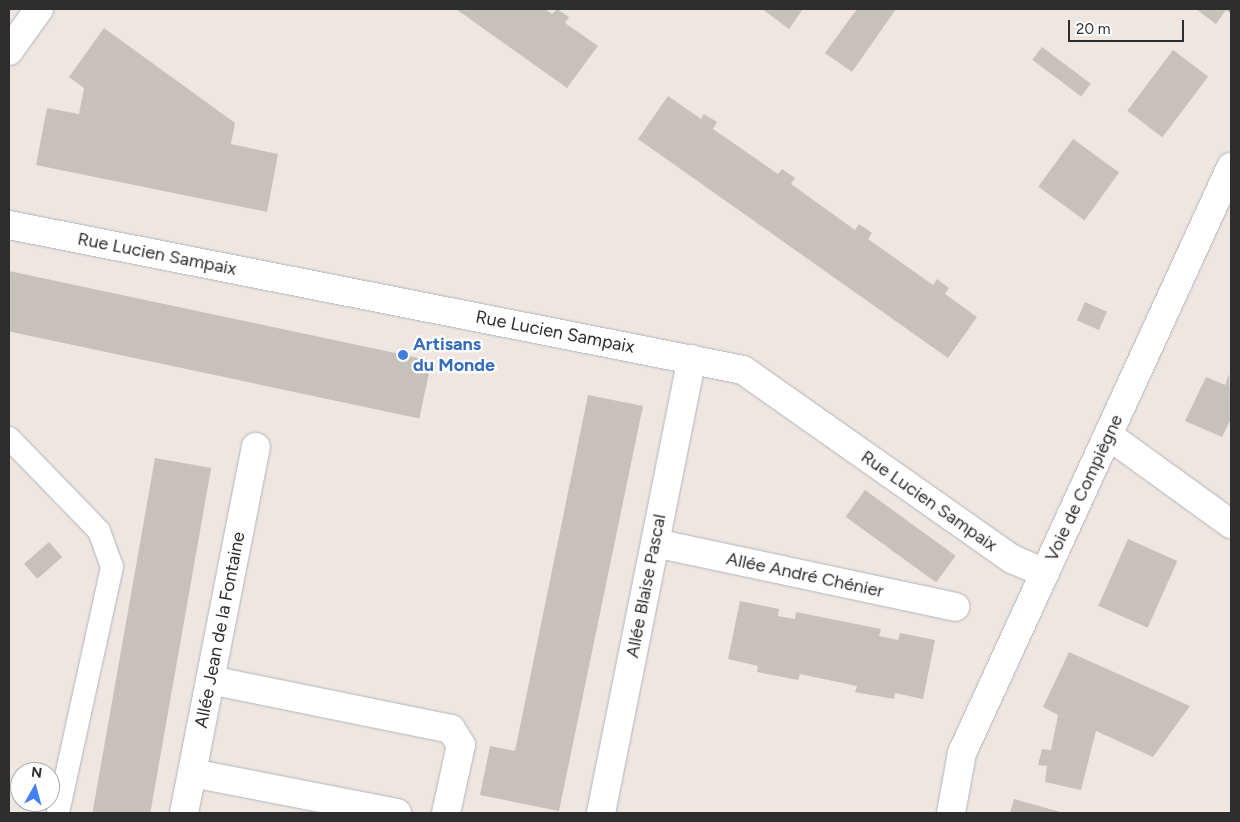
<!DOCTYPE html>
<meta charset="utf-8">
<style>
body{margin:0}
#map{position:relative;width:1240px;height:822px;overflow:hidden;background:#eee6e0;font-family:Figtree,sans-serif}
div>[style]{position:absolute}
.building>*{inset:0;background:#c7c1bb;transform-origin:0 0}
.roads{filter:drop-shadow(0 0 1px #b0b4bd) drop-shadow(0 0 1px #b0b4bd)}
.lane>*{height:22px;margin:-11px;padding:0 11px;transform-origin:11px;border-radius:11px;background:#fff}
.street>*{height:28px;margin:-14px;padding:0 14px;transform-origin:14px;border-radius:14px;background:#fff}
.dots>*{width:14px;height:14px;translate:-50% -50%;box-sizing:border-box;border:2px solid #fff;border-radius:50%}
span{translate:-50% -50%;white-space:nowrap;text-align:center;line-height:1.15;-webkit-text-stroke:4.5px #fff;paint-order:stroke}
.street-label{font-size:18px;color:#2d2d2d}
.shop-label{font-size:18px;color:#366cbe;font-weight:700}
.left{translate:0 -50%;text-align:left}
.frame{position:absolute;inset:0;border:10px solid #2d2d2d;pointer-events:none}
.north{position:absolute;left:10px;top:762px;width:50px;height:50px;box-sizing:border-box;background:#fff;border:1px solid #ababab;border-radius:50%;rotate:7deg;font-size:14px;font-weight:700;line-height:20px;text-align:center;color:#2d2d2d}
.north::after{content:'';display:block;margin:auto;width:18px;height:22px;background:#447ff7;clip-path:polygon(50% 0,100% 100%,50% 72%,0 100%)}
.scale{position:absolute;left:1068px;top:20px;width:116px;height:22px;box-sizing:border-box;border:2px solid #2d2d2d;border-top:0;padding-left:6px;font-size:15px;line-height:18px;white-space:nowrap;color:#2d2d2d;-webkit-text-stroke:4px #fff;paint-order:stroke}
</style>
<div id="map">
<div class="building">
<i style="clip-path:polygon(456px 9px,545px 9px,552px 14px,557px 9px,569px 17px,565px 23px,598px 46px,567px 88px)"></i>
<i style="clip-path:polygon(762px 9px,803px 9px,789px 29px)"></i>
<i style="clip-path:polygon(857px 9px,896px 9px,852px 72px,825px 53px)"></i>
<i style="clip-path:polygon(1196px 9px,1231px 9px,1231px 14px,1226px 10px,1216px 24px)"></i>
<i style="clip-path:polygon(104px 28px,235px 123px,231px 144px,278px 154px,267px 212px,36px 165px,47px 108px,79px 114px,84px 88px,69px 77px)"></i>
<i style="left:1042px;top:47px;width:61px;height:16px;rotate:37deg"></i>
<i style="left:1173px;top:50px;width:44px;height:76px;rotate:37deg"></i>
<i style="clip-path:polygon(668px 96px,701px 119px,704px 114px,717px 122px,713px 129px,778px 174px,782px 169px,795px 178px,791px 184px,855px 230px,859px 224px,872px 233px,868px 239px,933px 285px,937px 279px,949px 288px,945px 294px,977px 317px,948px 358px,638px 139px)"></i>
<i style="left:1073px;top:139px;width:57px;height:59px;rotate:36deg"></i>
<i style="left:9px;top:271px;width:432px;height:59px;rotate:12deg"></i>
<i style="left:1085px;top:302px;width:24px;height:20px;rotate:24deg"></i>
<i style="clip-path:polygon(1229px 374px,1231px 419px,1222px 437px,1185px 421px,1206px 377px,1225px 385px)"></i>
<i style="clip-path:polygon(588px 395px,643px 406px,559px 811px,480px 795px,490px 746px,515px 751px)"></i>
<i style="left:155px;top:458px;width:57px;height:362px;rotate:10deg"></i>
<i style="left:865px;top:490px;width:112px;height:33px;rotate:36deg"></i>
<i style="left:1128px;top:539px;width:54px;height:73px;rotate:24deg"></i>
<i style="left:49px;top:542px;width:20px;height:33px;rotate:49deg"></i>
<i style="clip-path:polygon(740px 601px,779px 609px,778px 616px,795px 619px,796px 612px,881px 629px,879px 636px,898px 640px,900px 633px,935px 640px,923px 699px,895px 693px,894px 699px,855px 692px,857px 686px,800px 674px,798px 680px,757px 672px,758px 666px,728px 659px)"></i>
<i style="clip-path:polygon(1069px 652px,1190px 706px,1153px 757px,1096px 731px,1081px 790px,1045px 782px,1047px 766px,1038px 765px,1042px 749px,1051px 750px,1058px 715px,1043px 707px)"></i>
<i style="clip-path:polygon(1014px 799px,1064px 813px,1010px 813px)"></i>
</div>
<div class="roads">
<div class="lane">
<i style="left:9px;top:438px;width:129px;rotate:45.9deg"></i>
<i style="left:99px;top:531px;width:38px;rotate:70deg"></i>
<i style="left:112px;top:567px;width:252px;rotate:102.4deg"></i>
</div>
<div class="street">
<i style="left:9px;top:51px;width:52px;rotate:-54.5deg"></i>
<i style="left:9px;top:225px;width:748px;rotate:11.17deg"></i>
<i style="left:743px;top:370px;width:329px;rotate:35.1deg"></i>
<i style="left:1012px;top:559px;width:36px;rotate:23deg"></i>
<i style="left:1108px;top:435px;width:152px;rotate:35.9deg"></i>
<i style="left:655px;top:543px;width:307px;rotate:12deg"></i>
<i style="left:210px;top:680px;width:246px;rotate:11.5deg"></i>
<i style="left:451px;top:729px;width:19px;rotate:58deg"></i>
<i style="left:461px;top:745px;width:70px;rotate:102.4deg"></i>
<i style="left:192px;top:773px;width:209px;rotate:11deg"></i>
<i style="left:184px;top:813px;width:373px;rotate:-78.9deg"></i>
<i style="left:601px;top:813px;width:463px;rotate:-78.7deg"></i>
<i style="left:951px;top:813px;width:61px;rotate:-79.6deg"></i>
<i style="left:962px;top:753px;width:645px;rotate:-65.34deg"></i>
</div>
</div>
<div class="dots">
<i style="left:403px;top:355px;background:#3f7fe0"></i>
</div>
<div class="street-label">
<span style="left:157px;top:254px;rotate:11deg">Rue Lucien Sampaix</span>
<span style="left:555px;top:332px;rotate:11deg">Rue Lucien Sampaix</span>
<span style="left:1084px;top:488px;rotate:-65deg">Voie de Compiègne</span>
<span style="left:929px;top:501px;rotate:35deg">Rue Lucien Sampaix</span>
<span style="left:805px;top:575px;rotate:12deg">Allée André Chénier</span>
<span style="left:646px;top:586px;rotate:-79deg">Allée Blaise Pascal</span>
<span style="left:220px;top:630px;rotate:-79deg">Allée Jean de la Fontaine</span>
</div>
<div class="shop-label">
<span class="left" style="left:413px;top:355px">Artisans<br>du Monde</span>
</div>
<div class="frame"></div>
<div class="north">N</div>
<div class="scale">20 m</div>
</div>
